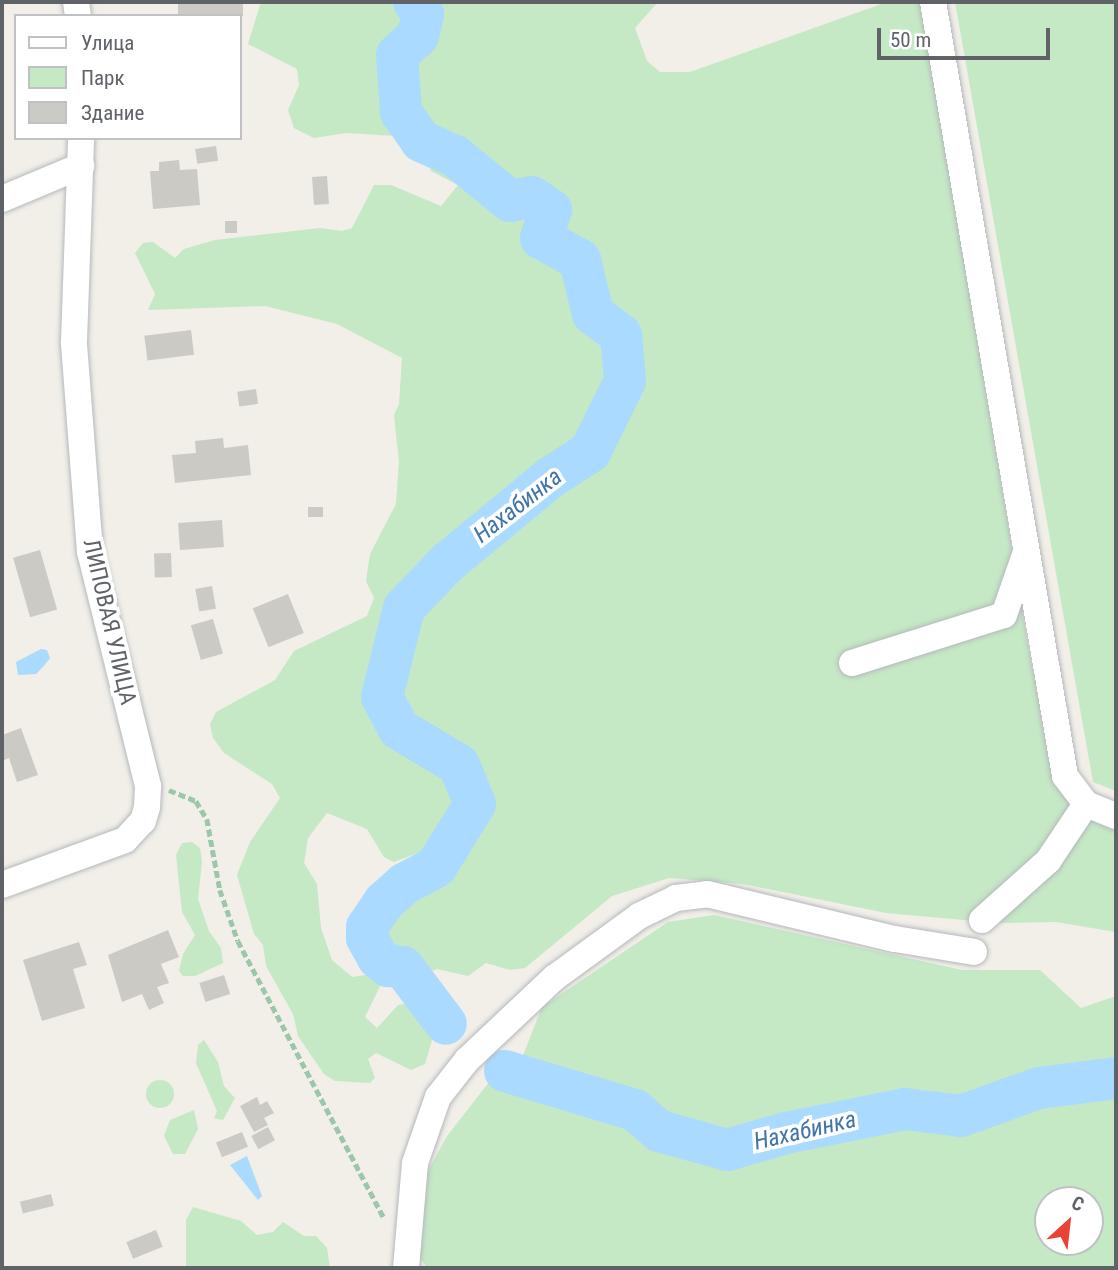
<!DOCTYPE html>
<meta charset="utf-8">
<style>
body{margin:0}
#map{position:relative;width:1118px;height:1270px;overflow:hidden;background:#f1efe8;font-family:"Roboto Condensed",sans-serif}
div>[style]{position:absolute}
.green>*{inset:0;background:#c5e8c5}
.round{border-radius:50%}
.water>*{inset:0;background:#aadaff}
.river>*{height:42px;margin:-21px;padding:0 21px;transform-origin:21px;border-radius:21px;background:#aadaff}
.building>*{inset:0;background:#cccac5;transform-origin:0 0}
.path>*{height:4.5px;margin-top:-2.25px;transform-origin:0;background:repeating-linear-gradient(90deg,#9cc7a9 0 7px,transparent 0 10.5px)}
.roads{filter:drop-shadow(0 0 2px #b5b8bc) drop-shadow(0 0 2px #b5b8bc)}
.minor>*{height:26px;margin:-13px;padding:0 13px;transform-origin:13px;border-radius:13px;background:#fff}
span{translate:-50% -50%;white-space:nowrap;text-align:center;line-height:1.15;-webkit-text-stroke:7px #fff;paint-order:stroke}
.street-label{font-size:23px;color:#5f6368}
.water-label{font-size:24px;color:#4174aa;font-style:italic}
.frame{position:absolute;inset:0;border:4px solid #5f6368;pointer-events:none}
.legend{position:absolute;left:14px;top:14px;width:228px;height:126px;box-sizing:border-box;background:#fff;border:2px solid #bfc1c3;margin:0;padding:9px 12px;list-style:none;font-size:21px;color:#5f6368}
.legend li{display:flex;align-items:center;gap:14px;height:35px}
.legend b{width:35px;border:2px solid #bfc1c3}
.north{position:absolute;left:1034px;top:1186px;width:70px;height:70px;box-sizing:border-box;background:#fff;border:2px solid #bfc1c3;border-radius:50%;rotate:27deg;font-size:19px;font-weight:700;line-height:28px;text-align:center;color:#5f6368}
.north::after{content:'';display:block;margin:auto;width:24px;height:32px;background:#ea4335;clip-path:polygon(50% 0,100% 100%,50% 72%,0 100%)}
.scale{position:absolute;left:877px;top:28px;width:173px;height:32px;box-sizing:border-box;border:4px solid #5f6368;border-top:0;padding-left:9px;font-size:21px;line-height:24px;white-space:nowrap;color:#5f6368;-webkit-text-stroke:5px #fff;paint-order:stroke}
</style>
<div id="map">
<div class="green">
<i style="clip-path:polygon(261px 2px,658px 2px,635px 28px,647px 61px,660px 72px,690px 72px,887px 2px,922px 2px,1027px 641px,1054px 780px,1116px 822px,1116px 932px,1056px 922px,997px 923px,886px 913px,743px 884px,669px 878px,612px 896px,525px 968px,510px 970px,486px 963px,468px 976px,437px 969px,400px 983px,388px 976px,380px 943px,419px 882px,432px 879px,445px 849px,423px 851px,394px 862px,384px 857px,367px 829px,327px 813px,308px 838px,304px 863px,317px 884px,321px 928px,332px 960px,352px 977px,373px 974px,383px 980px,365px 1017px,377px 1028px,398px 1005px,409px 1003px,425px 1009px,434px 1033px,425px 1064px,411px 1070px,376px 1053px,368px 1059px,375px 1078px,370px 1083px,335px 1081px,324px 1074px,298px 1036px,293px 1014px,266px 966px,263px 945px,254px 934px,237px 875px,250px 842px,280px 798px,272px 784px,224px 753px,213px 738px,210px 724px,216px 712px,275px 680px,294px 651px,367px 616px,374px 598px,366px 581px,370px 554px,396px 504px,399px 462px,394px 415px,399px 404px,402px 358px,337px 324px,265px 306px,148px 310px,155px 294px,135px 253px,143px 243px,153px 242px,175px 258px,184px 249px,215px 240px,320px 228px,342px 231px,352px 228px,374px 185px,391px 185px,441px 206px,458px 185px,431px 171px,427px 156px,395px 136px,346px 133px,314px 138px,294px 128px,288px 110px,299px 85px,297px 69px,248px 44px)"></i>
<i style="clip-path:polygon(955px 2px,1116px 2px,1116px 791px,1093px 782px)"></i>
<i style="clip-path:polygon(192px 842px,200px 848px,202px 862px,198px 899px,209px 931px,221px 948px,223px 963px,195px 976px,183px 976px,179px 971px,183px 954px,195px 935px,182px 912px,176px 855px,182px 843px)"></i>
<i style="clip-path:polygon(evenodd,714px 915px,962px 970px,1040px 970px,1081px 1008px,1116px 996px,1116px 1268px,427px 1268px,409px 1241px,426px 1174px,447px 1136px,490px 1081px,516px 1073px,542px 1007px,668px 922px,714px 915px,1048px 1200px,1090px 1200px,1090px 1242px,1048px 1242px,1048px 1200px)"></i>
<i style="clip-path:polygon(204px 1040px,218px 1062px,224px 1086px,235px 1098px,223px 1120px,214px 1118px,217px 1111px,196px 1063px,198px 1045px)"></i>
<i class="round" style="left:146px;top:1080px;width:28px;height:28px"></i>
<i style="clip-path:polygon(194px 1110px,198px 1129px,185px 1154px,173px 1154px,164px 1136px,170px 1120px)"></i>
<i style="clip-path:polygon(193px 1207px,241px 1221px,257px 1235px,273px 1232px,283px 1222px,304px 1236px,316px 1236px,327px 1248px,330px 1268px,186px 1268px,186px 1220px)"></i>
</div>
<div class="water">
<i style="clip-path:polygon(41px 649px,47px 650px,50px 658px,43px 667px,36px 674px,18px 675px,16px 662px)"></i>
<i style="clip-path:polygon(247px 1156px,262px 1196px,258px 1200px,230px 1165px)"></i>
</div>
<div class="river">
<i style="left:414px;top:2px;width:15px;rotate:53deg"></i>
<i style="left:423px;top:14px;width:23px;rotate:103deg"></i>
<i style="left:418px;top:36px;width:28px;rotate:138deg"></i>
<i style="left:397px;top:55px;width:57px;rotate:86deg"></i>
<i style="left:401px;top:112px;width:35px;rotate:55deg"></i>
<i style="left:421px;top:141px;width:37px;rotate:24deg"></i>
<i style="left:455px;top:156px;width:71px;rotate:39.3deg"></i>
<i style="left:510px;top:201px;width:22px;rotate:-10deg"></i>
<i style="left:532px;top:197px;width:23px;rotate:34deg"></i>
<i style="left:551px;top:210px;width:30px;rotate:110deg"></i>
<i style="left:541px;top:238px;width:45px;rotate:29.4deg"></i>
<i style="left:580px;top:260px;width:56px;rotate:76.5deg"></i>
<i style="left:593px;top:314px;width:35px;rotate:37deg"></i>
<i style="left:621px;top:335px;width:46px;rotate:85deg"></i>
<i style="left:625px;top:381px;width:79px;rotate:116.2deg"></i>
<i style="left:590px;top:452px;width:46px;rotate:147.3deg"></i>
<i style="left:551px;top:477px;width:135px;rotate:140.4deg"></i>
<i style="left:447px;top:563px;width:62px;rotate:133.7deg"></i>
<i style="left:404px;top:608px;width:92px;rotate:103.9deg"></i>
<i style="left:382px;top:697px;width:36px;rotate:62deg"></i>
<i style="left:399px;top:729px;width:70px;rotate:31deg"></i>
<i style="left:459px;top:765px;width:42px;rotate:67.7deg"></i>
<i style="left:475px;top:804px;width:74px;rotate:121.8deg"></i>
<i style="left:436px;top:867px;width:36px;rotate:152deg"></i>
<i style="left:404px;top:884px;width:27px;rotate:138deg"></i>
<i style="left:384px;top:902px;width:30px;rotate:124deg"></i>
<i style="left:367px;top:927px;width:11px;rotate:90deg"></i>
<i style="left:367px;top:938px;width:23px;rotate:61deg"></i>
<i style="left:378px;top:958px;width:13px;rotate:39deg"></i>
<i style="left:388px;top:966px;width:15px;rotate:4deg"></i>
<i style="left:403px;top:967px;width:71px;rotate:53deg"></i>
<i style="left:505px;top:1071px;width:136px;rotate:16.7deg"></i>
<i style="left:635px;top:1110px;width:32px;rotate:41deg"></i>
<i style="left:659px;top:1131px;width:71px;rotate:15.6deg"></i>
<i style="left:727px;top:1150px;width:61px;rotate:-16.1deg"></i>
<i style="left:786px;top:1133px;width:121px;rotate:-11.4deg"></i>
<i style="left:905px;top:1109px;width:56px;rotate:7.1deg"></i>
<i style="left:961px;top:1116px;width:83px;rotate:-19.7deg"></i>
<i style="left:1039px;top:1088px;width:78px;rotate:-7.4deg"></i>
</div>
<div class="building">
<i style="left:178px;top:2px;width:65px;height:14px"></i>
<i style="left:216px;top:146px;width:15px;height:21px;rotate:82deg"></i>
<i style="clip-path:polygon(179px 160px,180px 170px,197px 169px,200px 205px,153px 209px,150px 171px,159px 171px,159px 162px)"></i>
<i style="left:327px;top:176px;width:28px;height:15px;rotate:86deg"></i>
<i style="left:225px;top:221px;width:12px;height:12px"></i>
<i style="left:191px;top:330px;width:25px;height:47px;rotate:83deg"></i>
<i style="left:256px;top:389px;width:15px;height:19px;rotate:82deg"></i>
<i style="clip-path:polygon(223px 438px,224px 448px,248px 445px,251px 475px,175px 483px,172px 455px,196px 453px,195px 441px)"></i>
<i style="left:308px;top:507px;width:15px;height:10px"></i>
<i style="left:222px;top:520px;width:27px;height:44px;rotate:86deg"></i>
<i style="left:40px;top:550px;width:62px;height:28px;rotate:74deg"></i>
<i style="left:171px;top:553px;width:24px;height:17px;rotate:88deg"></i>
<i style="left:212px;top:586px;width:23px;height:17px;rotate:80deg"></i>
<i style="left:288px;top:594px;width:42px;height:38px;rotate:68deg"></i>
<i style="left:213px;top:619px;width:36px;height:23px;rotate:74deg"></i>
<i style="clip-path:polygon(21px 728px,38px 775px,17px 782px,9px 758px,2px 761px,2px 735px)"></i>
<i style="clip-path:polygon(168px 930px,179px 957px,161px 964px,169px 983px,157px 987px,164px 1003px,149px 1010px,142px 994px,122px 1002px,108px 955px)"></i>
<i style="clip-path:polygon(79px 942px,87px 965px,73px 969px,85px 1008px,42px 1021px,23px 960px)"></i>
<i style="left:224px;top:975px;width:20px;height:26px;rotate:72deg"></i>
<i style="clip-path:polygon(257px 1097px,260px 1105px,267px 1101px,274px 1113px,264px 1118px,268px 1125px,254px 1132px,240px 1106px)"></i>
<i style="left:268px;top:1127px;width:15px;height:19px;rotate:62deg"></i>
<i style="left:242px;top:1132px;width:16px;height:28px;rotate:68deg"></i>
<i style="left:51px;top:1194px;width:12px;height:32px;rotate:76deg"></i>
<i style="left:156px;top:1230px;width:18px;height:32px;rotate:68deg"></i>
</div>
<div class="path">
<i style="left:169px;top:790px;width:29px;rotate:22deg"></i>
<i style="left:196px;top:801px;width:21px;rotate:59deg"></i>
<i style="left:207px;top:819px;width:72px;rotate:79.6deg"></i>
<i style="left:220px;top:890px;width:54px;rotate:70.6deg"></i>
<i style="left:238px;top:941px;width:315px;rotate:62.2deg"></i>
</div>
<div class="roads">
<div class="minor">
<i style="left:76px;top:2px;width:14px;rotate:82deg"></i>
<i style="left:933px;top:2px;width:785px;rotate:80.32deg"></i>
<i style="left:1065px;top:776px;width:35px;rotate:53deg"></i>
<i style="left:1086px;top:804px;width:32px;rotate:22deg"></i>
<i style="left:2px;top:199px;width:86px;rotate:-22.7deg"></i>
<i style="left:852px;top:663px;width:159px;rotate:-17.5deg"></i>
<i style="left:1004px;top:615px;width:67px;rotate:-70.8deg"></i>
<i style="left:2px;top:885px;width:131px;rotate:-20.1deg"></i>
<i style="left:125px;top:840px;width:26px;rotate:-47deg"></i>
<i style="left:143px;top:821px;width:15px;rotate:-74deg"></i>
<i style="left:147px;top:807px;width:21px;rotate:-87deg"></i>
<i style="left:148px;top:786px;width:241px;rotate:-103.9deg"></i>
<i style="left:90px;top:552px;width:211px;rotate:-94.4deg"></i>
<i style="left:74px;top:342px;width:204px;rotate:-88deg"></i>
<i style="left:982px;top:920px;width:89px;rotate:-41.8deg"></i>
<i style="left:1048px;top:861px;width:69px;rotate:-56.3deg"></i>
<i style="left:406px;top:1268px;width:105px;rotate:-85.1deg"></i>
<i style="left:415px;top:1163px;width:70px;rotate:-70.8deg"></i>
<i style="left:438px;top:1097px;width:47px;rotate:-51.9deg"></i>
<i style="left:467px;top:1060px;width:120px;rotate:-43.3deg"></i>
<i style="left:554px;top:978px;width:105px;rotate:-36.1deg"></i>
<i style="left:639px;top:916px;width:41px;rotate:-25.9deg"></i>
<i style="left:676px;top:898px;width:31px;rotate:-7deg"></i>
<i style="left:707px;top:894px;width:193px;rotate:13.5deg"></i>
<i style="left:895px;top:939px;width:80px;rotate:9.3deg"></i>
</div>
</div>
<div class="street-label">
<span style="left:109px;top:622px;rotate:77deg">ЛИПОВАЯ УЛИЦА</span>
</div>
<div class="water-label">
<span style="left:518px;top:506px;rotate:-38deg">Нахабинка</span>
<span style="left:805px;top:1131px;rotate:-13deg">Нахабинка</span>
</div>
<div class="frame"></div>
<ul class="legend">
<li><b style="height:9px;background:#fff"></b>Улица</li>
<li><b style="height:19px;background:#c5e8c5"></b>Парк</li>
<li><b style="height:19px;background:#cccac5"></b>Здание</li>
</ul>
<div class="north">С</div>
<div class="scale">50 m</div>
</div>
